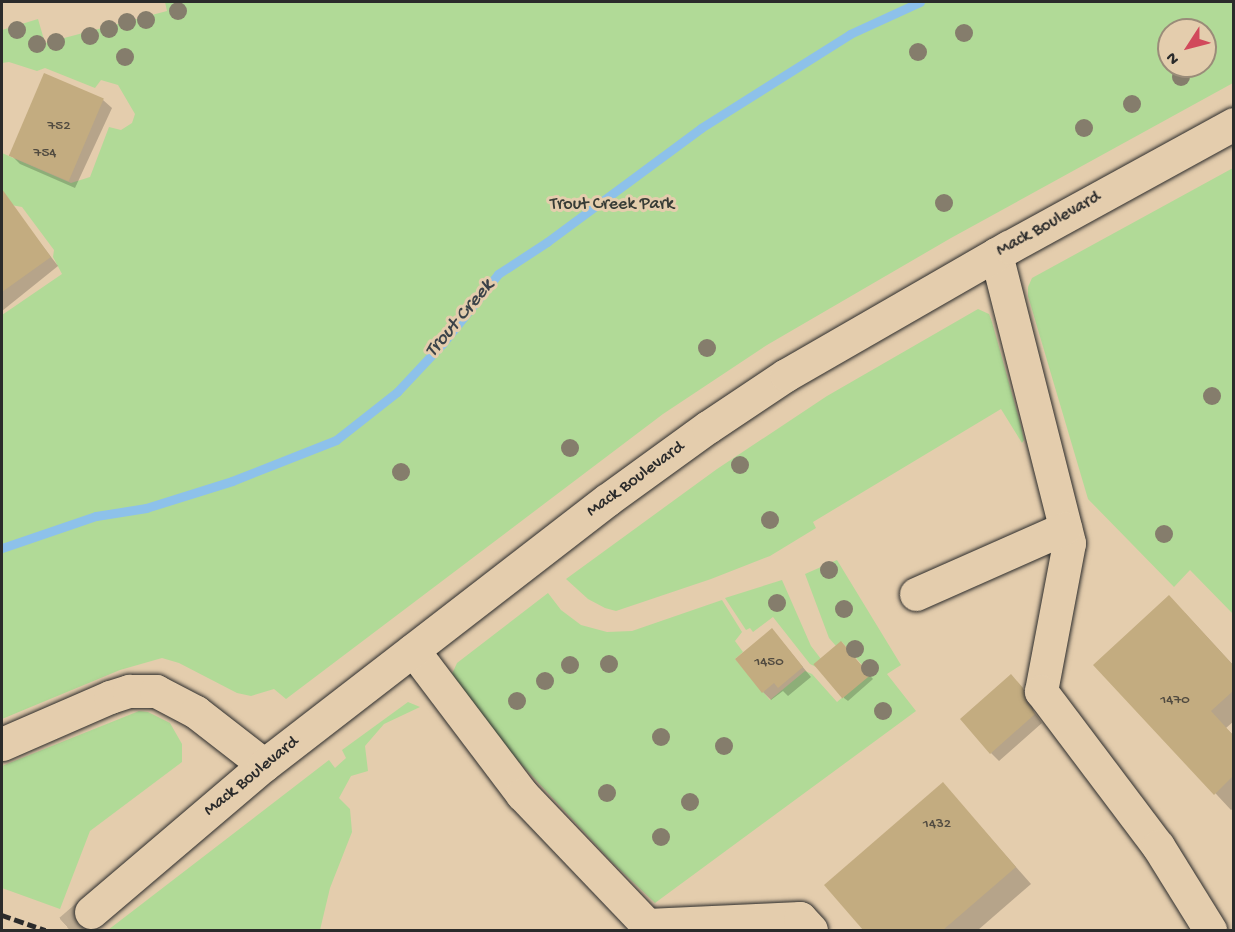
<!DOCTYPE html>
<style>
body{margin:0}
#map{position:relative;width:1235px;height:932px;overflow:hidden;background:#e4cdad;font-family:"Gochi Hand",sans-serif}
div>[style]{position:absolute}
.green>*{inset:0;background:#b1da97}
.shadow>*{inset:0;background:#0003}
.stream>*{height:9px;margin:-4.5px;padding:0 4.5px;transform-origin:4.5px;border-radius:4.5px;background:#8dc1ea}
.building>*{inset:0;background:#c3ac80;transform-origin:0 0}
.major-tunnel>*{height:33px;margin-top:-16.5px;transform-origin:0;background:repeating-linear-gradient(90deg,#bfad93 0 33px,transparent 0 49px)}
.roads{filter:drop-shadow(0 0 2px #2b2b2b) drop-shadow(0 0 2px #2b2b2b)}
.minor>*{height:33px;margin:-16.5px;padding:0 16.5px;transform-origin:16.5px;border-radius:16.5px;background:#e4cdad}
.major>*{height:33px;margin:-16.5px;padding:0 16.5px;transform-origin:16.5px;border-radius:16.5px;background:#e4cdad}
.rail>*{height:4.5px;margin-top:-2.25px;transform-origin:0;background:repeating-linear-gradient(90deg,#2b2b2b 0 9px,transparent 0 13.5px)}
.trees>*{width:18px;height:18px;margin:-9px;border-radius:50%;background:#857d6c}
span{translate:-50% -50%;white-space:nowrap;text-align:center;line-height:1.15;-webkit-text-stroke:6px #e4cdad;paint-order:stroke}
.number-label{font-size:15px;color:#514b40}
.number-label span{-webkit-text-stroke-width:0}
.park-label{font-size:18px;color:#383c36}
.street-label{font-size:18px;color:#2b2b2b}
.water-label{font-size:20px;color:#3a4248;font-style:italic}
.frame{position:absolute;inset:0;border:3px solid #2b2b2b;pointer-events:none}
.north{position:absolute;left:1157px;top:18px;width:60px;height:60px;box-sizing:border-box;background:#e4cdad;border:2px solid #9a8c79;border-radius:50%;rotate:234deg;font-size:16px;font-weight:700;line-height:24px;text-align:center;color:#2b2b2b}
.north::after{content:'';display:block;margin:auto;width:21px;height:27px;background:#d1495b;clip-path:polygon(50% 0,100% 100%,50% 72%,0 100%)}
</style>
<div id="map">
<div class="green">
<i style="clip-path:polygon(evenodd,165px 2px,1233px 2px,1233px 83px,951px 238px,767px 345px,663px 414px,286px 699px,274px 689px,251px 696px,237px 693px,179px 663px,162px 658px,120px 670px,2px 719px,2px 315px,62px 274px,53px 257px,54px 250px,22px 207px,11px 205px,2px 196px,2px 153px,71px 183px,90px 177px,109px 127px,121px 130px,132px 123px,135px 114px,118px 85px,101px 80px,95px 88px,45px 68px,37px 71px,9px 62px,2px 63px,2px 30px,38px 19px,45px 43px,167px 11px,165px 2px,1169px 30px,1205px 30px,1205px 66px,1169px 66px,1169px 30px)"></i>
<i style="clip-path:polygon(1233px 168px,1233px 614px,1190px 570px,1174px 587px,1088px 499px,1028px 296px,1028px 287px,1032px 278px)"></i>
<i style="clip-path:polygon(978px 309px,989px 314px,992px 322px,1021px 426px,1024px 440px,1022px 443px,1001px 409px,813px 522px,816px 528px,770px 556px,711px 579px,616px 611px,605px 608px,588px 599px,566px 579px,717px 469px,827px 396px)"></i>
<i style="clip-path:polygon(837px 560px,901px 665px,887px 674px,916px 711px,655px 903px,611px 861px,509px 751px,452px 674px,457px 663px,548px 593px,561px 610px,581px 625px,607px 632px,632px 631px,722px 600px,742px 632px,735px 641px,743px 652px,735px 659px,770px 700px,805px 671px,812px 674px,837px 702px,870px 674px,842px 642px,836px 646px,829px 638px,805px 574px)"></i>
<i style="clip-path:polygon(782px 580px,811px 646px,821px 659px,816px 667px,810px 664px,773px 617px,753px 632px,750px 628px,746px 630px,725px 598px)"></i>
<i style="clip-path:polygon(408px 702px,420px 707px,384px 724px,365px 746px,368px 771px,351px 776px,339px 798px,350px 809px,352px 832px,330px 888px,320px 930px,108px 930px,329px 760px,335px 768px,346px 758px,342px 750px)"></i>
<i style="clip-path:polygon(139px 711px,148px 712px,170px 723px,182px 744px,182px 762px,90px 831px,60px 909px,2px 888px,2px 766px)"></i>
</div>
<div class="shadow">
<i style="clip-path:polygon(103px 100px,112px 108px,75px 188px,20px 164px,12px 156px)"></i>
<i style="clip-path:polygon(15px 210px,58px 266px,2px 311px,2px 220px)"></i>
<i style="clip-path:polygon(1185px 613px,1234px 666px,1234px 721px,1226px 728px,1234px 736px,1234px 808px,1231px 810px,1096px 665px)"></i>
<i style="clip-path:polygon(780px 639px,811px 677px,788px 696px,783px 691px,771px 700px,763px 692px)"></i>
<i style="clip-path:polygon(845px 647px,873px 679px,848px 701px,844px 698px)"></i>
<i style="clip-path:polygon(1019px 684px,1030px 698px,1034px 712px,1042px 723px,999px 761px,991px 753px)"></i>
<i style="clip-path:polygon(943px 784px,1031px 884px,978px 930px,865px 930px,826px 885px)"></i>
</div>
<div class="stream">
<i style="left:2px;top:548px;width:99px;rotate:-18.8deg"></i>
<i style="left:96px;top:516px;width:51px;rotate:-9.1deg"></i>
<i style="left:146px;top:508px;width:90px;rotate:-17.4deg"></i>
<i style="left:232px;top:481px;width:112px;rotate:-21.5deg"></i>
<i style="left:336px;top:440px;width:78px;rotate:-38.2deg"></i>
<i style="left:397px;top:392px;width:67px;rotate:-46.8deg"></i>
<i style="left:443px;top:343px;width:88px;rotate:-51.4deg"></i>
<i style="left:498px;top:274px;width:59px;rotate:-33.1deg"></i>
<i style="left:547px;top:242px;width:192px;rotate:-36.5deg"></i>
<i style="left:701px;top:128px;width:176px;rotate:-32.2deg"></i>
<i style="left:850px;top:34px;width:77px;rotate:-24.6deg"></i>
</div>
<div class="building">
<i style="left:44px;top:73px;width:65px;height:90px;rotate:23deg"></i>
<i style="clip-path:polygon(2px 189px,51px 257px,2px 292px)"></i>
<i style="clip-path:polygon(1169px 595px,1233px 665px,1233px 691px,1211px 711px,1233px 735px,1233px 776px,1214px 795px,1093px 665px)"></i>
<i style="clip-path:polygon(772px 628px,803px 667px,778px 688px,774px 683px,762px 693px,735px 659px)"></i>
<i style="left:841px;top:641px;width:45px;height:36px;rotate:50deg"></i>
<i style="clip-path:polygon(1011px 674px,1023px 688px,1026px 702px,1035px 714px,990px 754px,960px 719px)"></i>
<i style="clip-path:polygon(943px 782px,1016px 867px,943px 930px,863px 930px,824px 885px)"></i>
</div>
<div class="major-tunnel">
<i style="left:70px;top:930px;width:28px;rotate:-41deg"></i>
</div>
<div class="roads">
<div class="minor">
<i style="left:996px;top:254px;width:298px;rotate:75.8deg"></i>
<i style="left:1069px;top:543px;width:151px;rotate:100.7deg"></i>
<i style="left:1041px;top:691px;width:194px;rotate:53deg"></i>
<i style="left:1158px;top:846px;width:99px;rotate:58.2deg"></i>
<i style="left:916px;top:594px;width:163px;rotate:-23.9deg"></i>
<i style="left:413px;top:650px;width:181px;rotate:52.9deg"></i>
<i style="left:522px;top:794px;width:188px;rotate:46.3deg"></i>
<i style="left:2px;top:744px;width:118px;rotate:-23.5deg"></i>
<i style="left:110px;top:697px;width:20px;rotate:-18deg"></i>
<i style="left:129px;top:691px;width:27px"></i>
<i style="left:156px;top:691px;width:45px;rotate:27.7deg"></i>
<i style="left:196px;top:712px;width:86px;rotate:37.9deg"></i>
<i style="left:647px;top:925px;width:153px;rotate:-2.6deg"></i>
<i style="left:800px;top:918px;width:16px;rotate:47deg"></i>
</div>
<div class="major">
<i style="left:91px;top:912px;width:227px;rotate:-40.4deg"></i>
<i style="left:264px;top:765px;width:433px;rotate:-37.7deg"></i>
<i style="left:607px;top:500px;width:125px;rotate:-35.9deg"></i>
<i style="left:708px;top:427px;width:94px;rotate:-33.7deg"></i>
<i style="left:786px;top:375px;width:257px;rotate:-29.9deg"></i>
<i style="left:1009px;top:247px;width:256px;rotate:-28.7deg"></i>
</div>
</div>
<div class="rail">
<i style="left:2px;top:915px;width:46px;rotate:19.2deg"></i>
</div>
<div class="trees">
<i style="left:178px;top:11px"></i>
<i style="left:146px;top:20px"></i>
<i style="left:127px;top:22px"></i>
<i style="left:109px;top:29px"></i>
<i style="left:17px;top:30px"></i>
<i style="left:964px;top:33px"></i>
<i style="left:90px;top:36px"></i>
<i style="left:56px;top:42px"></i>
<i style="left:37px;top:44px"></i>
<i style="left:918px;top:52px"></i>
<i style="left:125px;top:57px"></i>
<i style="left:1181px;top:77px"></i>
<i style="left:1132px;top:104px"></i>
<i style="left:1084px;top:128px"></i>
<i style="left:944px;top:203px"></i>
<i style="left:707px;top:348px"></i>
<i style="left:1212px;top:396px"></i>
<i style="left:570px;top:448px"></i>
<i style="left:740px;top:465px"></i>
<i style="left:401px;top:472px"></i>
<i style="left:770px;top:520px"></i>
<i style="left:1164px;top:534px"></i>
<i style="left:829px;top:570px"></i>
<i style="left:777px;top:603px"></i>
<i style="left:844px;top:609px"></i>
<i style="left:855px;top:649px"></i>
<i style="left:609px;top:664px"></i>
<i style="left:570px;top:665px"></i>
<i style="left:870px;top:668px"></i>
<i style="left:545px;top:681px"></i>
<i style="left:517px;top:701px"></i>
<i style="left:883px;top:711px"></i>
<i style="left:661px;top:737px"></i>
<i style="left:724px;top:746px"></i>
<i style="left:607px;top:793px"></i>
<i style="left:690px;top:802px"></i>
<i style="left:661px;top:837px"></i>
</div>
<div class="number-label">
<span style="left:59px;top:127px">752</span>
<span style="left:45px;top:154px">754</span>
<span style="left:769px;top:663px">1450</span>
<span style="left:1175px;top:701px">1470</span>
<span style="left:937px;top:825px">1432</span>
</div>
<div class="park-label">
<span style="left:612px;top:205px">Trout Creek Park</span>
</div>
<div class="street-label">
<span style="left:1049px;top:225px;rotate:-29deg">Mack Boulevard</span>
<span style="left:636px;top:480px;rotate:-36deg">Mack Boulevard</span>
<span style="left:252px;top:777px;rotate:-39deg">Mack Boulevard</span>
</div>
<div class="water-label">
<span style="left:460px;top:319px;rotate:-50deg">Trout Creek</span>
</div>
<div class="frame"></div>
<div class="north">N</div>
</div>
